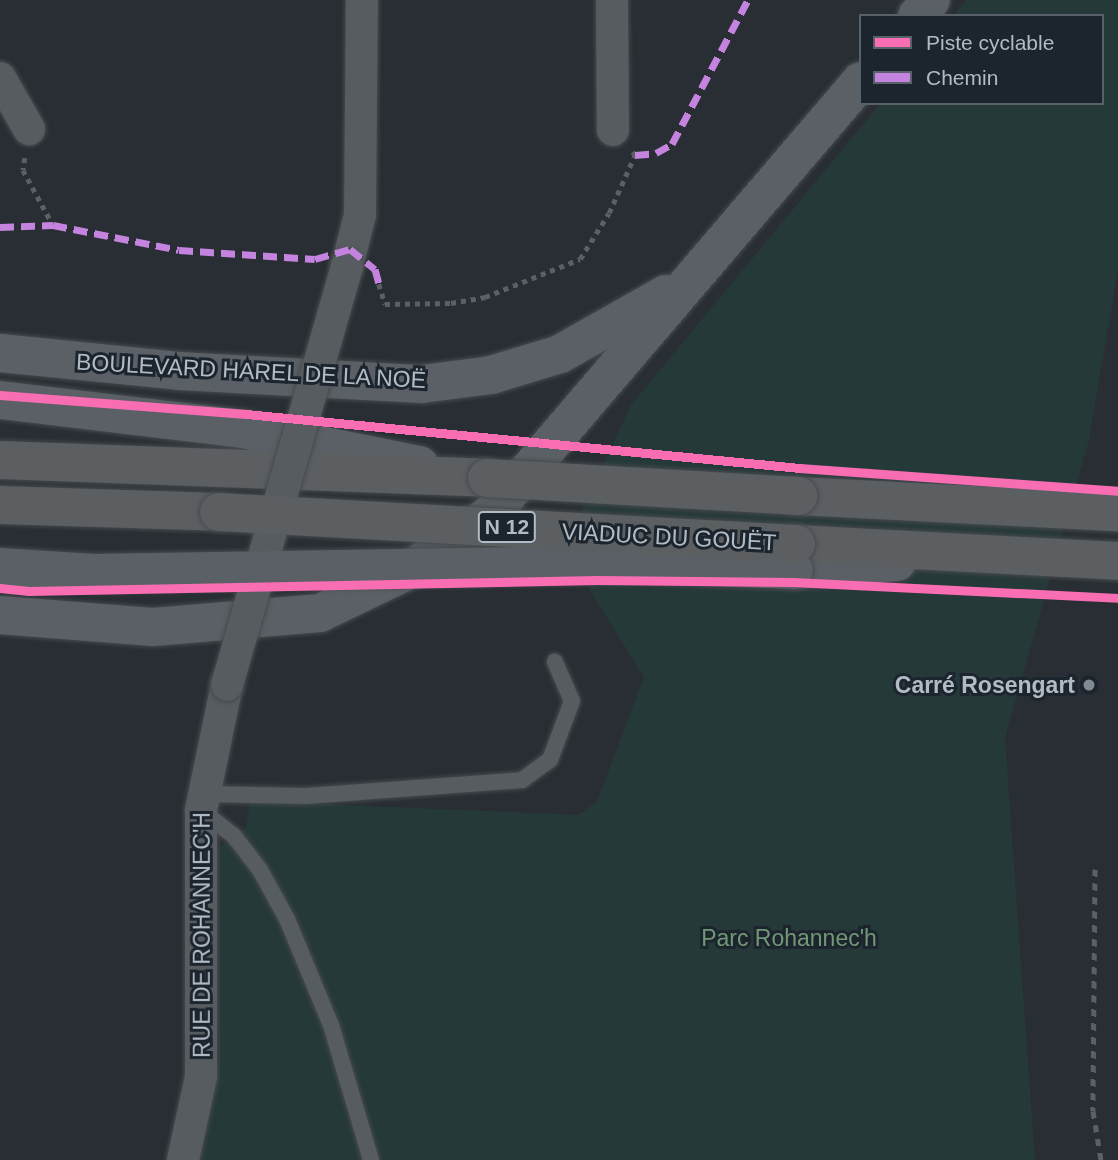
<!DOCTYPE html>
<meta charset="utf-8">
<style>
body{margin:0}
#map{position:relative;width:1118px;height:1160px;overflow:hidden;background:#282e33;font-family:Arial,sans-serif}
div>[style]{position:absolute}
.green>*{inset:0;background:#263939}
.path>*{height:4.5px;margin-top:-2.25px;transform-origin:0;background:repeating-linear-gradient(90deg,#5b6065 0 5px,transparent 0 10px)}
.roads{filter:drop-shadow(0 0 2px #464a4e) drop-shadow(0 0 2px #464a4e)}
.lane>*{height:16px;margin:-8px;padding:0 8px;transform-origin:8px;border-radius:8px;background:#575c61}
.street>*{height:32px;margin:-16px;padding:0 16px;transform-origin:16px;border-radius:16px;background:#575c61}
.secondary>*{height:38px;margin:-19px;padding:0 19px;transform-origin:19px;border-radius:19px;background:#5b6066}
.highway>*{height:38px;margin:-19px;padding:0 19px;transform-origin:19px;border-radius:19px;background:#5c5f62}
.rail>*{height:5px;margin-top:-2.5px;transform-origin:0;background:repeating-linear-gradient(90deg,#5b6065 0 7px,transparent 0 14px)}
.bridges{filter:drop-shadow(0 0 2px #464a4e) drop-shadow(0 0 2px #464a4e)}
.street-bridge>*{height:32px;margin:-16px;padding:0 16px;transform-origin:16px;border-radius:16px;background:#575c61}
.secondary-bridge>*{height:38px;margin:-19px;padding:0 19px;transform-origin:19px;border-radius:19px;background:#5b6066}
.highway-bridge>*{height:38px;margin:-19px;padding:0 19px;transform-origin:19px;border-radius:19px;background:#5c5f62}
.quiet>*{height:7px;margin-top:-3.5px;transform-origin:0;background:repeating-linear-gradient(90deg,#c483df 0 14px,transparent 0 21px)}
.cycleway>*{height:9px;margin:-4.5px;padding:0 4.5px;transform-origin:4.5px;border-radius:4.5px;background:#f96db3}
.dots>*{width:19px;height:19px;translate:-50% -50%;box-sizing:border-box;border:4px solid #1c252d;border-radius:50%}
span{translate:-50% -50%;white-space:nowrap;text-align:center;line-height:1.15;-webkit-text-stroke:6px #1c252d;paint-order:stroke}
.shield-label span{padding:2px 5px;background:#1c252d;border:2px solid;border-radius:5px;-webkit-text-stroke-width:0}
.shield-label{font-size:21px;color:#b1bbc4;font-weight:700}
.street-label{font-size:23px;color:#b1bbc4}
.poi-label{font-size:23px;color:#b1bbc4;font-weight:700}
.right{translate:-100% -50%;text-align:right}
.park-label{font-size:23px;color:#719876}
.legend{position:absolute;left:859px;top:14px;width:245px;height:91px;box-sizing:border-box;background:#1c252d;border:2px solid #586169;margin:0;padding:9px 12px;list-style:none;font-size:21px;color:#b1bbc4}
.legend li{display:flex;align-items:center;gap:14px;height:35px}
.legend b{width:35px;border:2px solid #586169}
</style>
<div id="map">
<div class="green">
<i style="clip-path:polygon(966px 0,1118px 0,1118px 269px,1089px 440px,1005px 738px,1035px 1160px,199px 1160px,218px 1064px,217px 848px,246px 828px,250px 801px,578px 815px,597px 802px,644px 677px,564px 549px,631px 405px,881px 103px,1102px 103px,1102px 16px,953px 16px)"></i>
</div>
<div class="path">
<i style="left:25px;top:158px;width:12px;rotate:99deg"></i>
<i style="left:23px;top:170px;width:63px;rotate:61.4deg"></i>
<i style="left:379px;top:284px;width:21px;rotate:73deg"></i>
<i style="left:385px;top:304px;width:66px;rotate:-0.9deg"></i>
<i style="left:451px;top:303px;width:35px;rotate:-10deg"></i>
<i style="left:485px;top:297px;width:102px;rotate:-21.8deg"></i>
<i style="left:580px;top:259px;width:54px;rotate:-57.8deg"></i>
<i style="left:609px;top:213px;width:64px;rotate:-65.9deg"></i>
<i style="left:635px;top:155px;width:4px;rotate:-135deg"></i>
</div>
<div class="roads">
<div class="lane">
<i style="left:204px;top:794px;width:102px;rotate:1.1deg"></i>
<i style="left:306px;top:796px;width:217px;rotate:-4.2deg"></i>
<i style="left:522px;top:780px;width:34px;rotate:-36deg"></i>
<i style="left:550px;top:760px;width:63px;rotate:-69.6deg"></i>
<i style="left:572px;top:701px;width:43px;rotate:-113.6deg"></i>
<i style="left:201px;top:810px;width:42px;rotate:38.2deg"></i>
<i style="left:234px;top:836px;width:43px;rotate:52.6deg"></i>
<i style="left:260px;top:870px;width:56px;rotate:61.1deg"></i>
<i style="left:287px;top:919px;width:115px;rotate:67.5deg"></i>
<i style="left:331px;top:1025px;width:141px;rotate:73.5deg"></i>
</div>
<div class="street">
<i style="left:612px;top:0;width:130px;rotate:89.6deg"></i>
<i style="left:0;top:78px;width:59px;rotate:60.4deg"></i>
<i style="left:347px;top:266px;width:53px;rotate:-75.7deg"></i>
<i style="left:360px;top:215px;width:215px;rotate:-89.5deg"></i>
<i style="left:183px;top:1160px;width:85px;rotate:-77.8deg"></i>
<i style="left:201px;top:1077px;width:267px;rotate:-90deg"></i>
<i style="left:201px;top:810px;width:128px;rotate:-78.3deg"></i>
</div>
<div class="secondary">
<i style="left:917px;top:16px;width:21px;rotate:-49deg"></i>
<i style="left:0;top:353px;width:180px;rotate:5.7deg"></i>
<i style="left:179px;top:371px;width:243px;rotate:3.1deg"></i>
<i style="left:422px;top:384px;width:70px;rotate:-7.4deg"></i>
<i style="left:491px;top:375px;width:72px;rotate:-16.9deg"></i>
<i style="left:560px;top:354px;width:122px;rotate:-29.5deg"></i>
<i style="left:0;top:400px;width:244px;rotate:6.8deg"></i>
<i style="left:242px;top:429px;width:181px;rotate:11.5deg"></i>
<i style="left:794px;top:570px;width:103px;rotate:-4.4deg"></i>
<i style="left:0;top:615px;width:153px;rotate:4.5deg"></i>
<i style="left:153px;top:627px;width:168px;rotate:-4.8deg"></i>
<i style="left:320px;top:613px;width:101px;rotate:-25.8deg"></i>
<i style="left:411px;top:569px;width:98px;rotate:-34.7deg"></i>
<i style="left:492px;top:513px;width:568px;rotate:-49.5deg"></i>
</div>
<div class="highway">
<i style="left:0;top:460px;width:487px;rotate:2.1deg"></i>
<i style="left:798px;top:496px;width:320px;rotate:2.9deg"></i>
<i style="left:0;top:505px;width:219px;rotate:1.8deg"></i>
<i style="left:796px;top:544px;width:322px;rotate:3deg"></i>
</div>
</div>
<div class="rail">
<i style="left:1095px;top:869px;width:242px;rotate:90.5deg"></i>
<i style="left:1093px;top:1111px;width:50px;rotate:80.7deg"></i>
</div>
<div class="bridges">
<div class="street-bridge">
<i style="left:227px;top:685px;width:436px;rotate:-74deg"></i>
</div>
<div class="secondary-bridge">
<i style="left:0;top:567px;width:93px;rotate:3.7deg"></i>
<i style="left:93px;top:573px;width:547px;rotate:-0.94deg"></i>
<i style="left:640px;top:564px;width:154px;rotate:2.2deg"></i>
</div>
<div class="highway-bridge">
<i style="left:487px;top:478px;width:312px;rotate:3.3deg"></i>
<i style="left:219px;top:512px;width:578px;rotate:3.17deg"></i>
</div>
</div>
<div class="quiet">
<i style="left:635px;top:155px;width:21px;rotate:-5deg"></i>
<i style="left:656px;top:153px;width:18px;rotate:-29deg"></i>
<i style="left:672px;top:144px;width:163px;rotate:-62.2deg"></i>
<i style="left:0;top:227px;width:53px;rotate:-2.2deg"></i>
<i style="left:53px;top:225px;width:128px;rotate:11.2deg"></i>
<i style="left:179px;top:250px;width:136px;rotate:3.8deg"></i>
<i style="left:315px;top:259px;width:36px;rotate:-16deg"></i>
<i style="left:350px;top:249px;width:32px;rotate:39deg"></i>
<i style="left:375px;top:269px;width:16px;rotate:75deg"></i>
</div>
<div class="cycleway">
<i style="left:0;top:395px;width:247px;rotate:4.4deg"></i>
<i style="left:246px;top:414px;width:557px;rotate:5.57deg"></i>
<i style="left:800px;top:468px;width:319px;rotate:4.1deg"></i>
<i style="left:0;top:588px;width:29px;rotate:6deg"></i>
<i style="left:29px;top:591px;width:568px;rotate:-1.11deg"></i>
<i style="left:597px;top:580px;width:196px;rotate:0.6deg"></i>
<i style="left:793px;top:582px;width:325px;rotate:2.8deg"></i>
</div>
<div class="dots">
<i style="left:1089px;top:685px;background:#818a91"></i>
</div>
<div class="shield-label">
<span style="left:507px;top:527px">N 12</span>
</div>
<div class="street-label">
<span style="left:251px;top:371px;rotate:3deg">BOULEVARD HAREL DE LA NOË</span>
<span style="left:669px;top:537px;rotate:3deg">VIADUC DU GOUËT</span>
<span style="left:202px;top:935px;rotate:-90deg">RUE DE ROHANNEC'H</span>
</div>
<div class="poi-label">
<span class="right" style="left:1075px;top:685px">Carré Rosengart</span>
</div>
<div class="park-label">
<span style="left:789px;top:938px">Parc Rohannec'h</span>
</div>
<ul class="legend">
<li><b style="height:9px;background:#f96db3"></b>Piste cyclable</li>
<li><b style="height:9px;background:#c483df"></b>Chemin</li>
</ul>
</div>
